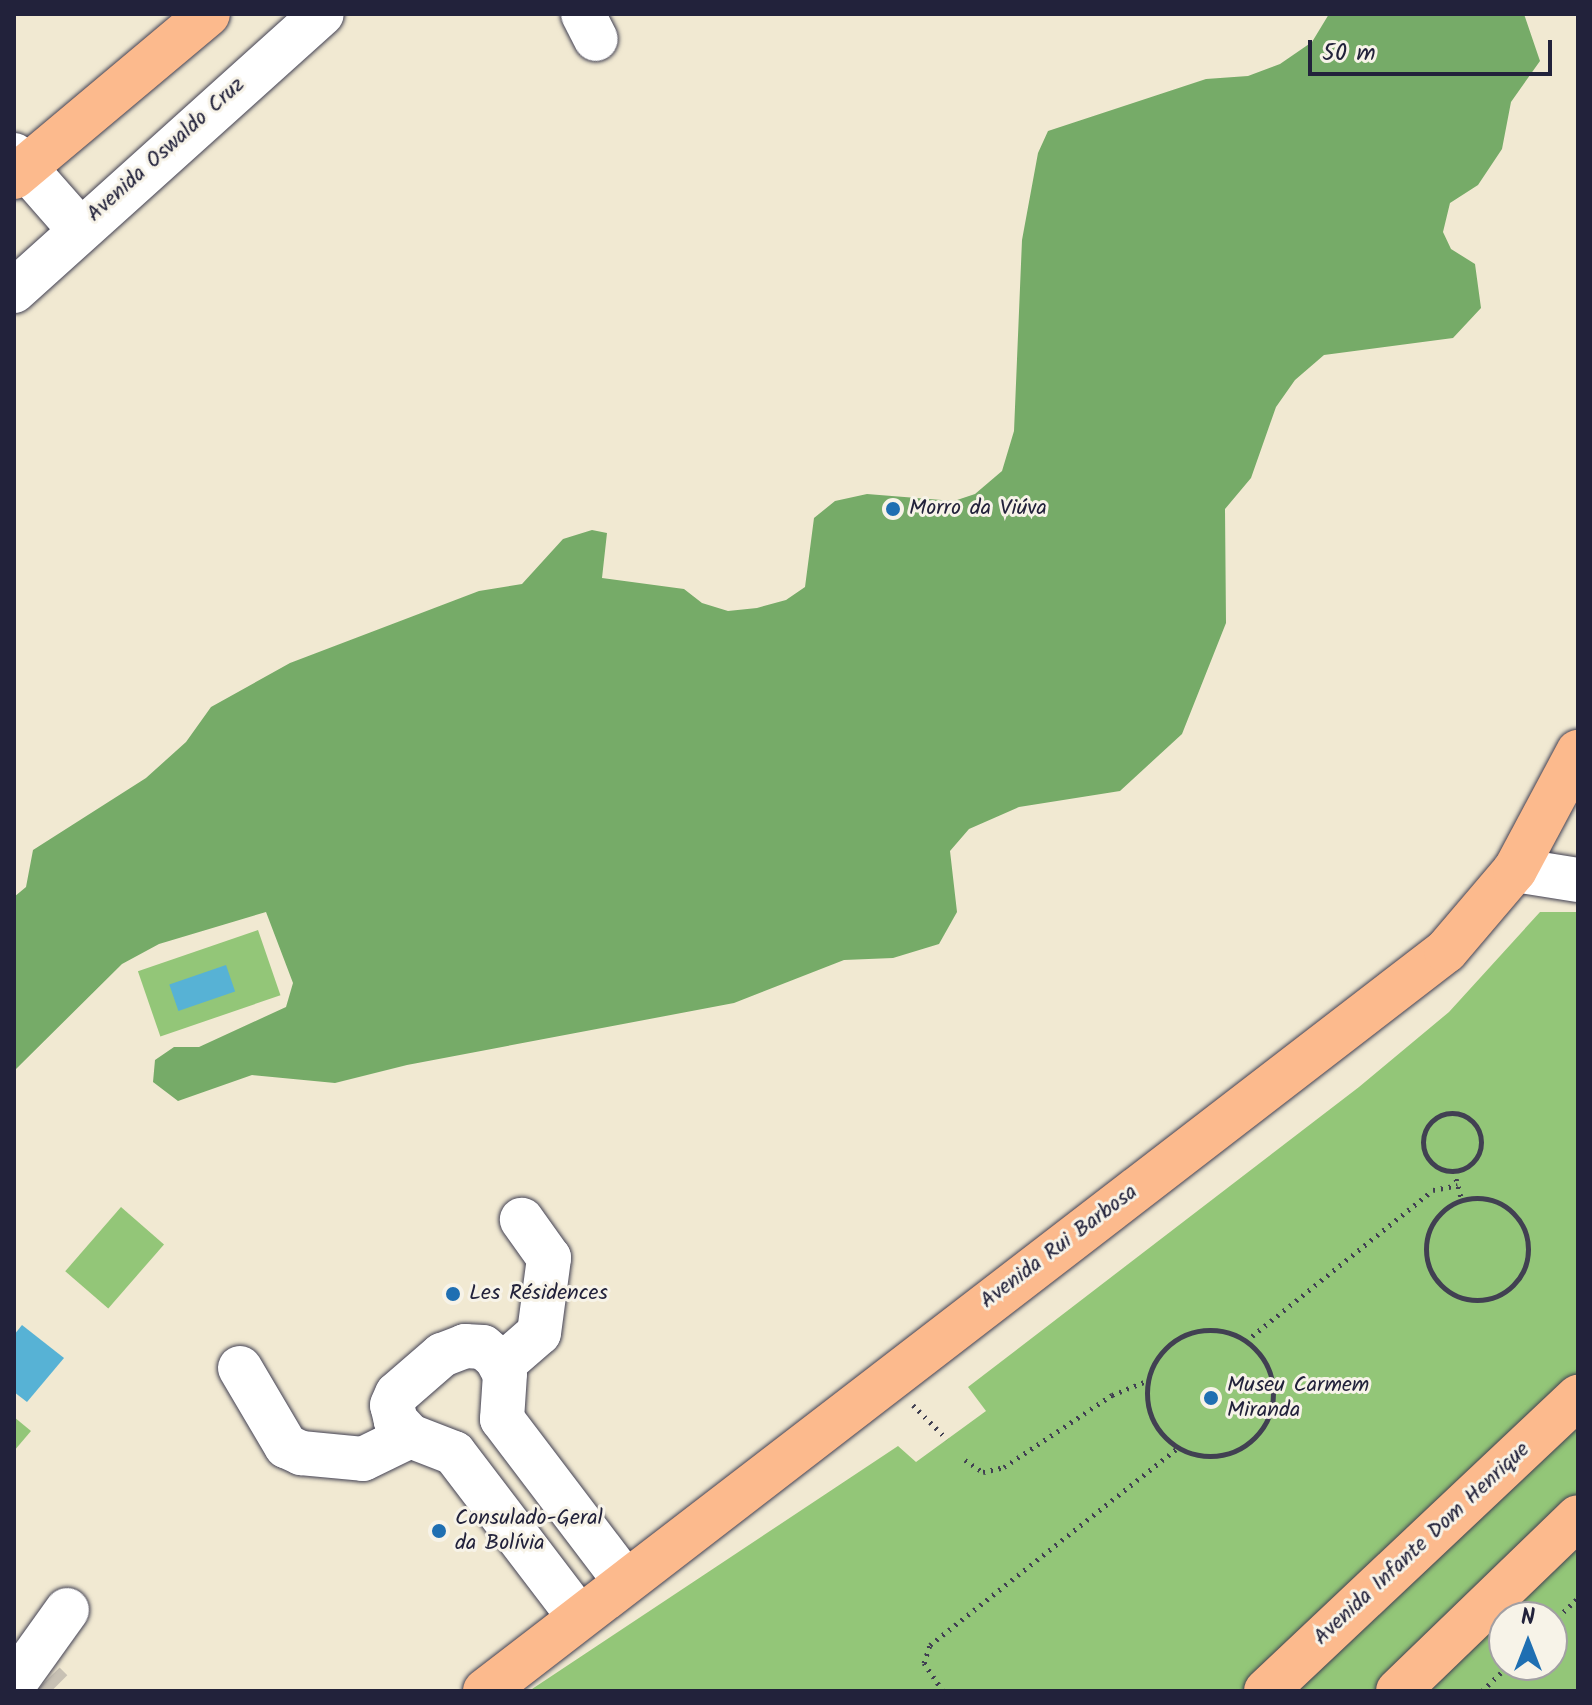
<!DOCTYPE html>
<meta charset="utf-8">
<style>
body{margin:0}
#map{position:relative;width:1592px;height:1705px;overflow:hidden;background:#f1e9d2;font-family:Kalam,sans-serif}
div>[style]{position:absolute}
.green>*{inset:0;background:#93c678;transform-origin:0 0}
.forest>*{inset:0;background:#76ab68}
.water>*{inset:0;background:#57b2d5;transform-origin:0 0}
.minor-tunnel>*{height:44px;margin-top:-22px;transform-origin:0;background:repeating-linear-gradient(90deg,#c8c1b4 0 44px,transparent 0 66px)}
.path>*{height:5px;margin-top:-2.5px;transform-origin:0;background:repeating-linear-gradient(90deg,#414052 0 2px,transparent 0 8px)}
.path>.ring{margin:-2.5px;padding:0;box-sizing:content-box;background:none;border:5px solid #414052;border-radius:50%}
.roads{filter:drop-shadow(0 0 2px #414052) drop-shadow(0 0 2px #414052)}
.minor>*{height:44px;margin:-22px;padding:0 22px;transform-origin:22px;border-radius:22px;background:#fff}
.major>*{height:44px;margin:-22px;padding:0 22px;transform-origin:22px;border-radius:22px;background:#fcba8d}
.highway>*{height:44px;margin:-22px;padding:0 22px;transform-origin:22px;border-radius:22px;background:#fcba8d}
.dots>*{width:22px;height:22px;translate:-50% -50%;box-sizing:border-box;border:4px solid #f7f3e8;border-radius:50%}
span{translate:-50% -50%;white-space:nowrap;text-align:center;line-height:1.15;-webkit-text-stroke:6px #f7f3e8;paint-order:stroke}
.street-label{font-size:22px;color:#22223b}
.poi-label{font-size:22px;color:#22223b}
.left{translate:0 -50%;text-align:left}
.frame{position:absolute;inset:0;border:16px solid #22223b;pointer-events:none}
.north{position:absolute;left:1488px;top:1601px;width:80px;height:80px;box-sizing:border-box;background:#f7f3e8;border:2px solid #a29fa3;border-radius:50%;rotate:0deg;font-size:22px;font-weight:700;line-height:32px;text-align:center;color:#22223b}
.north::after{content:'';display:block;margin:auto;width:28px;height:36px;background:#1f6fb2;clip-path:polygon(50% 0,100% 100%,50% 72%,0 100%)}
.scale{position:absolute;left:1308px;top:40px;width:244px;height:36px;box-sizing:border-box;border:4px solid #22223b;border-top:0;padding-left:10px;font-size:24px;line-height:28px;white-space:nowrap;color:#22223b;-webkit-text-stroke:6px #f7f3e8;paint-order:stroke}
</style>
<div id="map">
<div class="green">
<i style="clip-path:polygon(evenodd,1540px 912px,1578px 912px,1578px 1691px,529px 1691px,898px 1446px,916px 1462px,986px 1411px,968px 1387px,1359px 1087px,1449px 1012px,1540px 912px,1504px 1617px,1552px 1617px,1552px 1665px,1504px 1665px,1504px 1617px)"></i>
<i style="left:258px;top:930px;width:69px;height:127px;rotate:71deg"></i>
<i style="left:121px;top:1207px;width:57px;height:85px;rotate:41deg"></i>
<i style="clip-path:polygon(14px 1417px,31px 1431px,14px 1451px)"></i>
</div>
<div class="forest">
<i style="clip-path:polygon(1329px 14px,1524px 14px,1540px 61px,1511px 102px,1502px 149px,1478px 185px,1450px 203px,1443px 232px,1451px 249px,1475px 264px,1481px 308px,1453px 338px,1324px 355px,1295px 380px,1276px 407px,1251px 478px,1225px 509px,1226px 623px,1182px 734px,1120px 791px,1019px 807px,969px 829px,950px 851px,957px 912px,939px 944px,893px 958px,844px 960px,734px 1003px,407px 1065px,335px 1083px,252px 1075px,178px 1101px,153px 1082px,155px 1060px,174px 1047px,199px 1047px,286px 1007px,293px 983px,266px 912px,159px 944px,122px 964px,14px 1071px,14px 897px,26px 887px,33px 850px,146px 778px,186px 742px,211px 707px,290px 663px,479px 591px,522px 584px,563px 539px,592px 530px,607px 533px,602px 578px,684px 589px,702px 603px,728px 611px,757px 608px,786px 600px,805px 587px,814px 518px,835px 501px,867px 494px,954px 501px,975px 494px,1002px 471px,1014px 431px,1022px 240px,1038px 153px,1048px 131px,1206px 79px,1248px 76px,1280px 64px,1312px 42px)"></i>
</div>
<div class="water">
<i style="left:226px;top:965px;width:28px;height:60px;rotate:71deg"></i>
<i style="clip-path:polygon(22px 1325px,64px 1358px,27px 1402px,14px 1392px,14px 1335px)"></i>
</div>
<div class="minor-tunnel">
<i style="left:44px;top:1683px;width:11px;rotate:45deg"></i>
</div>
<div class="path">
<i class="ring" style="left:1423px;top:1113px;width:53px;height:53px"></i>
<i style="left:1454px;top:1171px;width:30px;rotate:75deg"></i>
<i class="ring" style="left:1426px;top:1198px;width:97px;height:97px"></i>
<i class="ring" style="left:1147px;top:1330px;width:121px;height:121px"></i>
<i style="left:1246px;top:1341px;width:240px;rotate:-38.9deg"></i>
<i style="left:1433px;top:1190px;width:25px;rotate:-11deg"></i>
<i style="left:913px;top:1405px;width:48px;rotate:45deg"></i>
<i style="left:965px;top:1460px;width:22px;rotate:34deg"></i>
<i style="left:983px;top:1472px;width:22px;rotate:-13deg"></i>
<i style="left:1004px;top:1467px;width:130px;rotate:-33.7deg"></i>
<i style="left:1112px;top:1395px;width:38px;rotate:-22deg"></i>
<i style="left:1552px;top:1623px;width:36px;rotate:-44deg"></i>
<i style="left:943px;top:1691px;width:34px;rotate:-124deg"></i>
<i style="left:924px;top:1663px;width:19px;rotate:-72deg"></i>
<i style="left:930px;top:1645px;width:318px;rotate:-38.5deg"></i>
<i style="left:1482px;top:1691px;width:37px;rotate:-44deg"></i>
</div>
<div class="roads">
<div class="minor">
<i style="left:583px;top:14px;width:28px;rotate:63deg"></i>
<i style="left:14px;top:155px;width:98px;rotate:48.7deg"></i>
<i style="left:14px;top:291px;width:414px;rotate:-42deg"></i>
<i style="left:1515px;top:870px;width:64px;rotate:9deg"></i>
<i style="left:501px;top:1366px;width:50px;rotate:-41deg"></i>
<i style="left:539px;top:1333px;width:76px;rotate:-82.4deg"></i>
<i style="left:549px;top:1258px;width:47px;rotate:-125.4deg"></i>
<i style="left:240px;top:1368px;width:91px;rotate:59.5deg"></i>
<i style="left:286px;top:1446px;width:17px;rotate:25deg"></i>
<i style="left:301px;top:1453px;width:62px;rotate:5.5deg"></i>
<i style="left:363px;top:1459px;width:52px;rotate:-26.1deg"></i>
<i style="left:579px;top:1617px;width:206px;rotate:-127.3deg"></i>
<i style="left:454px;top:1453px;width:47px;rotate:-158.9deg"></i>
<i style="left:410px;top:1436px;width:21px;rotate:-133deg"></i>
<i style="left:396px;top:1421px;width:16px;rotate:-104deg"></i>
<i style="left:392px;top:1405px;width:12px;rotate:-66deg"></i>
<i style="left:397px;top:1394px;width:60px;rotate:-40.9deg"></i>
<i style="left:442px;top:1355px;width:25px;rotate:-21deg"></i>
<i style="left:465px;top:1346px;width:18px;rotate:3deg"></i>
<i style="left:483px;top:1347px;width:17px;rotate:40deg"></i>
<i style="left:496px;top:1358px;width:18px;rotate:61deg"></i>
<i style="left:505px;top:1374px;width:45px;rotate:93.8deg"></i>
<i style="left:502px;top:1419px;width:203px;rotate:52.8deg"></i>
<i style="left:14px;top:1684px;width:91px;rotate:-54.4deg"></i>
</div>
<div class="major">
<i style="left:14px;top:177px;width:253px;rotate:-40deg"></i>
<i style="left:485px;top:1691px;width:1213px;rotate:-37.6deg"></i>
<i style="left:1446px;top:951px;width:106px;rotate:-49.6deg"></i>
<i style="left:1515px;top:870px;width:134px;rotate:-61.9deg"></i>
</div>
<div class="highway">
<i style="left:1266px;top:1691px;width:429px;rotate:-43.3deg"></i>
<i style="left:1398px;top:1691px;width:250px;rotate:-44deg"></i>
</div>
</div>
<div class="dots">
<i style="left:893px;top:509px;background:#1f6fb2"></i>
<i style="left:453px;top:1294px;background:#1f6fb2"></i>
<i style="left:1211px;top:1398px;background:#1f6fb2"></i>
<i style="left:439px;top:1531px;background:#1f6fb2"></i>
</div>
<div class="street-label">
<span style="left:166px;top:150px;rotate:-42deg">Avenida Oswaldo Cruz</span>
<span style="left:1059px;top:1247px;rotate:-37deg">Avenida Rui Barbosa</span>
<span style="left:1422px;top:1544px;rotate:-43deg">Avenida Infante Dom Henrique</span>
</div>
<div class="poi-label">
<span class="left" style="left:909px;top:509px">Morro da Viúva</span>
<span class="left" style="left:469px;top:1294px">Les Résidences</span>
<span class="left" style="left:1227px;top:1398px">Museu Carmem<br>Miranda</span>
<span class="left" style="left:455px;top:1531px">Consulado-Geral<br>da Bolívia</span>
</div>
<div class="frame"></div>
<div class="north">N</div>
<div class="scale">50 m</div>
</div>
